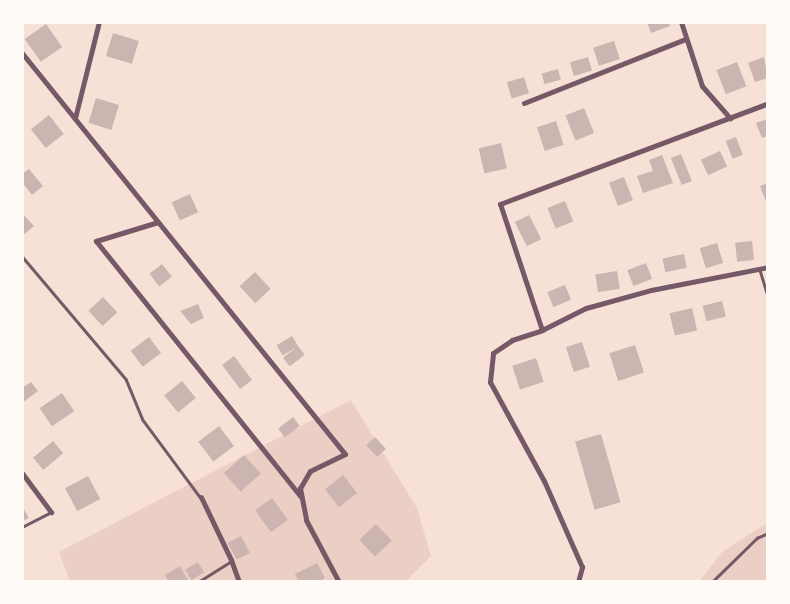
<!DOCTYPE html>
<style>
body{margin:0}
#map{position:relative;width:790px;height:604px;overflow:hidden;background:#f7e1d7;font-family:Overpass,sans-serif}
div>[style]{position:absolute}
.green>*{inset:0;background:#ebcfc5}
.building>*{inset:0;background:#ccb4b1;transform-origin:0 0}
.service>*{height:2.5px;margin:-1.25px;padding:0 1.25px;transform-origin:1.25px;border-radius:1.25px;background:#755966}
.minor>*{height:5px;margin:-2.5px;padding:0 2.5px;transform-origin:2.5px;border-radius:2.5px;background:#755966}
span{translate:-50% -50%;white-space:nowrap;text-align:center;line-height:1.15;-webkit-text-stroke:4.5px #fffaf5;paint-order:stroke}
.frame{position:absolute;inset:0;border:24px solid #fffaf5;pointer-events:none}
</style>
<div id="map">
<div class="green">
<i style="clip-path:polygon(351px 400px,417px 508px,431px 556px,406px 581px,70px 582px,59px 552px)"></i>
<i style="clip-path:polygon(767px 523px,767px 581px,699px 582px,722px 552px)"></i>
</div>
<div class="building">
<i style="clip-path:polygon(647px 22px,669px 22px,670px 26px,651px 33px)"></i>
<i style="left:46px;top:24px;width:28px;height:26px;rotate:55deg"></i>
<i style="left:113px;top:33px;width:27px;height:24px;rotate:17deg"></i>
<i style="left:614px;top:41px;width:19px;height:22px;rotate:72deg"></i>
<i style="left:588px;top:57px;width:14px;height:19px;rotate:73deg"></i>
<i style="clip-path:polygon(764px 57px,768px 78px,755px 82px,748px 63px)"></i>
<i style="left:737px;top:62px;width:26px;height:22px;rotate:69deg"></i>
<i style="left:558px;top:69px;width:11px;height:17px;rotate:75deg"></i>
<i style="left:524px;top:77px;width:17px;height:18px;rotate:73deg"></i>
<i style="left:96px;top:98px;width:24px;height:26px;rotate:17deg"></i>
<i style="left:584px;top:108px;width:27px;height:20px;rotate:68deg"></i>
<i style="left:49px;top:115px;width:24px;height:23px;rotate:52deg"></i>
<i style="clip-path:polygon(768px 119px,768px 136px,762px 138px,756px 123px)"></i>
<i style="left:556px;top:121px;width:25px;height:20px;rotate:72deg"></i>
<i style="left:736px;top:137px;width:19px;height:11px;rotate:69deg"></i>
<i style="left:501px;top:143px;width:26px;height:23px;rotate:77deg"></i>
<i style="left:720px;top:151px;width:17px;height:21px;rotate:65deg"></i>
<i style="left:681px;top:154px;width:29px;height:11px;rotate:68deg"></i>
<i style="clip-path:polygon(662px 155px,673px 183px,643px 193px,637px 176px,653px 171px,649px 160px)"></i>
<i style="clip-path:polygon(29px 169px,43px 186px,32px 195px,22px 182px,22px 174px)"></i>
<i style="left:624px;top:177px;width:25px;height:16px;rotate:69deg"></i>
<i style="clip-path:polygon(768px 183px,768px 201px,766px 202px,760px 186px)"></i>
<i style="left:190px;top:194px;width:20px;height:20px;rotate:66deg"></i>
<i style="left:565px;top:201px;width:22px;height:19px;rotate:68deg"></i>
<i style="clip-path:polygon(22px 213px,34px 226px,22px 236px)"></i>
<i style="left:529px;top:215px;width:27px;height:16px;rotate:63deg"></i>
<i style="left:752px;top:241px;width:19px;height:17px;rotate:84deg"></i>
<i style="left:717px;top:243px;width:21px;height:18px;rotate:73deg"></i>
<i style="left:684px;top:254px;width:14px;height:22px;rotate:78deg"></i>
<i style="left:646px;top:263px;width:17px;height:20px;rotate:69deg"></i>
<i style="left:162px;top:264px;width:16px;height:16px;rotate:52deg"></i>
<i style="left:617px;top:271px;width:18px;height:22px;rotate:81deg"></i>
<i style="left:255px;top:272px;width:23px;height:21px;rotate:47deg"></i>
<i style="left:565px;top:285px;width:16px;height:19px;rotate:68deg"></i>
<i style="left:103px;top:297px;width:21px;height:20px;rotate:47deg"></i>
<i style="left:722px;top:301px;width:16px;height:20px;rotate:76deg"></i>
<i style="clip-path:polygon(198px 304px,204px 318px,191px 324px,180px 311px)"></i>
<i style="left:692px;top:308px;width:23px;height:23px;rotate:77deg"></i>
<i style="left:292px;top:336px;width:12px;height:18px;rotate:59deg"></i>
<i style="left:149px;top:337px;width:20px;height:23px;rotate:53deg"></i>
<i style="left:582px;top:342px;width:26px;height:17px;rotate:72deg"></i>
<i style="left:635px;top:345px;width:29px;height:27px;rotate:72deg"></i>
<i style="left:298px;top:346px;width:11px;height:19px;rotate:52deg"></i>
<i style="left:234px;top:356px;width:30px;height:15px;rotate:53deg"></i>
<i style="left:536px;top:358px;width:25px;height:25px;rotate:72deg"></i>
<i style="left:182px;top:381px;width:22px;height:23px;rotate:51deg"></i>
<i style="clip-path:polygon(31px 382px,38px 391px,22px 403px,22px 388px)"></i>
<i style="left:62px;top:393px;width:22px;height:27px;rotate:56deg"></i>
<i style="left:293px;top:417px;width:11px;height:19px;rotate:52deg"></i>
<i style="left:219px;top:426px;width:25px;height:26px;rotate:53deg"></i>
<i style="left:601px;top:434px;width:71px;height:27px;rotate:74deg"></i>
<i style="left:375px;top:437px;width:16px;height:12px;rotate:47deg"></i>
<i style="left:53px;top:441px;width:16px;height:26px;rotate:50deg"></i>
<i style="left:244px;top:455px;width:25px;height:27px;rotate:48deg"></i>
<i style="left:343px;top:475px;width:23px;height:23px;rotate:52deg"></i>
<i style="left:88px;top:476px;width:26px;height:26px;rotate:62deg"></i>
<i style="left:272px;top:498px;width:27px;height:21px;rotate:54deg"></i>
<i style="clip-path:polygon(22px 506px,29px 518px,22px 521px)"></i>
<i style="left:376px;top:524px;width:23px;height:23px;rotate:47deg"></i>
<i style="left:241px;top:536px;width:19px;height:15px;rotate:62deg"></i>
<i style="left:198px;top:562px;width:12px;height:15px;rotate:59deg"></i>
<i style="clip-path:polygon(317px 563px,325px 578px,318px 582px,299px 582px,295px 574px)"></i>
<i style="clip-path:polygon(180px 566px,189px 582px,169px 582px,165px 575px)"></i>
</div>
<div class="service">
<i style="left:22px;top:256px;width:161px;rotate:49.8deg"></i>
<i style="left:126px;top:379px;width:44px;rotate:67.5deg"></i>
<i style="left:143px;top:420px;width:96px;rotate:53.5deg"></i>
<i style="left:760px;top:270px;width:28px;rotate:73deg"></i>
<i style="left:22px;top:527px;width:31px;rotate:-27deg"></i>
<i style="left:198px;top:582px;width:39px;rotate:-32deg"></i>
<i style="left:712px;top:582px;width:63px;rotate:-44.4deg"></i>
<i style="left:757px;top:538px;width:12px;rotate:-24deg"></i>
</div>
<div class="minor">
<i style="left:681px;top:22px;width:67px;rotate:71.8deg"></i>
<i style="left:702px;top:86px;width:43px;rotate:48.8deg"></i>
<i style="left:22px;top:53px;width:515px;rotate:51.15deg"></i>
<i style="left:345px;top:454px;width:39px;rotate:154deg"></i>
<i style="left:310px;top:471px;width:20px;rotate:120deg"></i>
<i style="left:300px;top:488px;width:33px;rotate:79deg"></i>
<i style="left:306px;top:520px;width:70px;rotate:62deg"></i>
<i style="left:524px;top:103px;width:174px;rotate:-21.6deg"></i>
<i style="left:75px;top:118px;width:99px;rotate:-76deg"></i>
<i style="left:158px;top:222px;width:65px;rotate:163deg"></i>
<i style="left:96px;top:241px;width:327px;rotate:51.3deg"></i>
<i style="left:542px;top:330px;width:133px;rotate:-108.4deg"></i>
<i style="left:500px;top:204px;width:286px;rotate:-20.6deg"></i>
<i style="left:22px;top:473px;width:49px;rotate:53.4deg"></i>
<i style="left:201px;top:497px;width:70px;rotate:64.5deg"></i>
<i style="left:231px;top:560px;width:23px;rotate:70deg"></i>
<i style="left:578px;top:582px;width:16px;rotate:-75deg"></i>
<i style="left:582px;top:567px;width:94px;rotate:-113.8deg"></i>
<i style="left:544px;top:481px;width:113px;rotate:-118.6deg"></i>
<i style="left:490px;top:382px;width:29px;rotate:-84deg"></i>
<i style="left:493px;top:353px;width:23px;rotate:-34deg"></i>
<i style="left:512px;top:340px;width:32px;rotate:-18deg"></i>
<i style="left:542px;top:330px;width:49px;rotate:-26.6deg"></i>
<i style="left:586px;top:308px;width:67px;rotate:-15.5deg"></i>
<i style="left:651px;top:290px;width:119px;rotate:-11.1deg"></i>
</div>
<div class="frame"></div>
</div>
